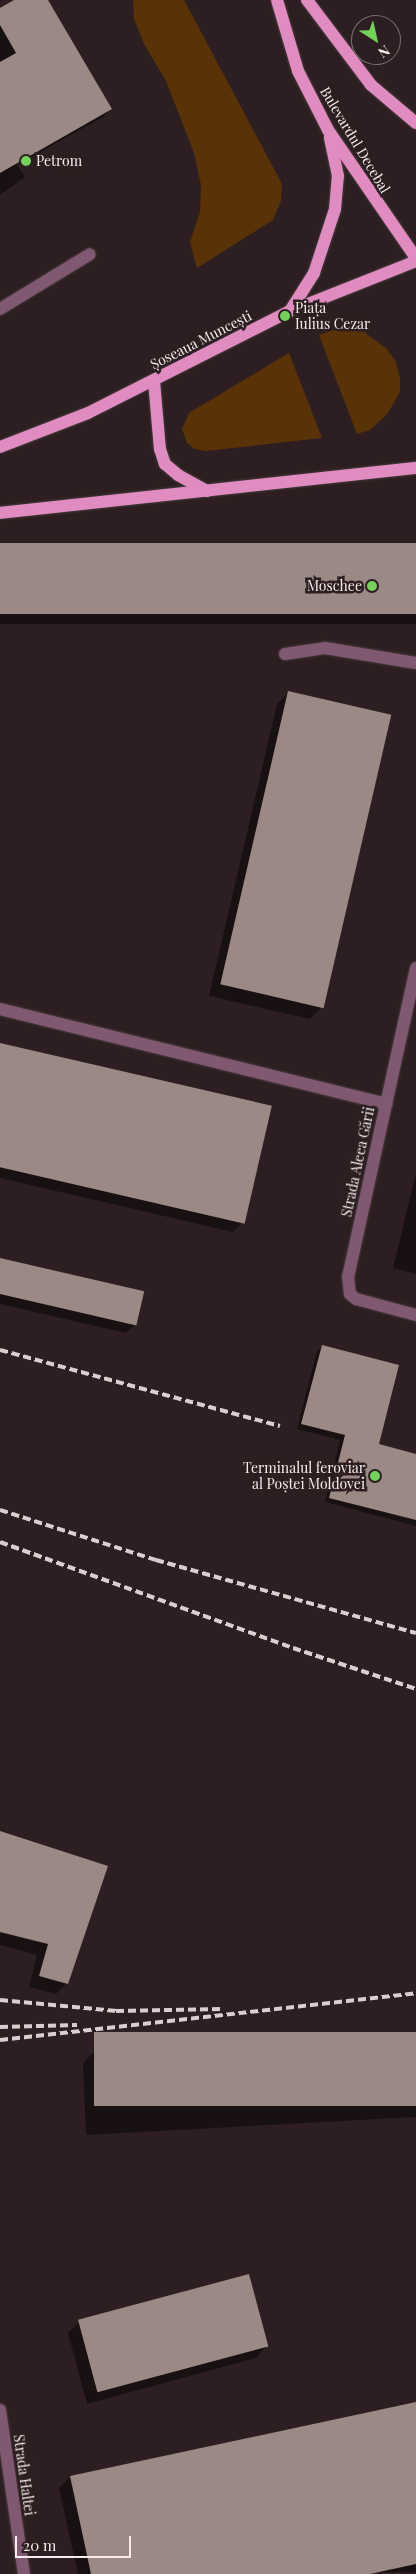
<!DOCTYPE html>
<meta charset="utf-8">
<style>
body{margin:0}
#map{position:relative;width:416px;height:2574px;overflow:hidden;background:#2d1f21;font-family:"Playfair Display",serif}
div>[style]{position:absolute}
.green>*{inset:0;background:#5a3207}
.shadow>*{inset:0;background:#0007;transform-origin:0 0}
.building>*{inset:0;background:#9a8984;transform-origin:0 0}
.roads{filter:drop-shadow(0 0 1px #493c3e) drop-shadow(0 0 1px #493c3e)}
.minor>*{height:12px;margin:-6px;padding:0 6px;transform-origin:6px;border-radius:6px;background:#815871}
.major>*{height:12px;margin:-6px;padding:0 6px;transform-origin:6px;border-radius:6px;background:#e08cc1}
.rail>*{height:4px;margin-top:-2px;transform-origin:0;background:repeating-linear-gradient(90deg,#d9cfd0 0 8px,transparent 0 12px)}
.dots>*{width:14px;height:14px;translate:-50% -50%;box-sizing:border-box;border:2px solid #2d1f21;border-radius:50%}
span{translate:-50% -50%;white-space:nowrap;text-align:center;line-height:1.15;-webkit-text-stroke:5px #2d1f21;paint-order:stroke}
.street-label{font-size:14px;color:#f6eced}
.poi-label{font-size:14px;color:#f6eced}
.left{translate:0 -50%;text-align:left}
.right{translate:-100% -50%;text-align:right}
.north{position:absolute;left:351px;top:15px;width:50px;height:50px;box-sizing:border-box;background:#2d1f21;border:1px solid #7d7173;border-radius:50%;rotate:145deg;font-size:14px;font-weight:700;line-height:20px;text-align:center;color:#f6eced}
.north::after{content:'';display:block;margin:auto;width:18px;height:22px;background:#73d25c;clip-path:polygon(50% 0,100% 100%,50% 72%,0 100%)}
.scale{position:absolute;left:15px;top:2536px;width:116px;height:22px;box-sizing:border-box;border:2px solid #f6eced;border-top:0;padding-left:6px;font-size:15px;line-height:18px;white-space:nowrap;color:#f6eced;-webkit-text-stroke:4px #2d1f21;paint-order:stroke}
</style>
<div id="map">
<div class="green">
<i style="clip-path:polygon(133px 0,184px 0,282px 184px,281px 201px,273px 220px,197px 268px,190px 242px,200px 212px,201px 185px,194px 153px,166px 81px,144px 44px,134px 19px)"></i>
<i style="clip-path:polygon(351px 328px,364px 332px,387px 349px,396px 362px,400px 379px,400px 392px,388px 413px,370px 430px,357px 434px,319px 335px,336px 329px)"></i>
<i style="clip-path:polygon(289px 353px,322px 438px,206px 451px,195px 449px,187px 443px,182px 429px,189px 413px)"></i>
</div>
<div class="shadow">
<i style="clip-path:polygon(16px 0,46px 0,110px 109px,103px 117px,17px 165px,25px 177px,0 195px,0 10px)"></i>
<i style="left:416px;top:544px;width:80px;height:419px;rotate:90deg"></i>
<i style="clip-path:polygon(289px 692px,322px 1007px,310px 1019px,209px 996px,277px 704px)"></i>
<i style="clip-path:polygon(0 1045px,271px 1107px,245px 1220px,233px 1232px,0 1178px)"></i>
<i style="clip-path:polygon(416px 1174px,416px 1274px,393px 1268px)"></i>
<i style="clip-path:polygon(0 1259px,135px 1325px,126px 1333px,0 1304px)"></i>
<i style="clip-path:polygon(322px 1346px,377px 1445px,416px 1455px,416px 1526px,325px 1502px,340px 1440px,297px 1429px,317px 1351px)"></i>
<i style="clip-path:polygon(0 1832px,67px 1983px,56px 1994px,29px 1987px,37px 1955px,0 1945px)"></i>
<i style="clip-path:polygon(416px 2033px,416px 2117px,86px 2135px,83px 2063px,95px 2051px)"></i>
<i style="clip-path:polygon(79px 2322px,267px 2346px,256px 2358px,87px 2404px,68px 2333px)"></i>
<i style="clip-path:polygon(416px 2403px,416px 2572px,78px 2574px,59px 2488px,70px 2477px)"></i>
</div>
<div class="building">
<i style="clip-path:polygon(14px 0,48px 0,112px 109px,0 173px,0 62px,16px 53px,0 25px,0 8px)"></i>
<i style="left:416px;top:543px;width:71px;height:419px;rotate:90deg"></i>
<i style="left:288px;top:691px;width:106px;height:301px;rotate:13deg"></i>
<i style="left:0;top:1043px;width:279px;height:121px;rotate:13deg"></i>
<i style="left:0;top:1258px;width:148px;height:35px;rotate:13deg"></i>
<i style="clip-path:polygon(322px 1345px,399px 1365px,379px 1444px,416px 1454px,416px 1520px,329px 1498px,345px 1435px,301px 1424px)"></i>
<i style="clip-path:polygon(0 1831px,108px 1866px,68px 1984px,39px 1976px,48px 1944px,0 1932px)"></i>
<i style="left:416px;top:2032px;width:74px;height:322px;rotate:90deg"></i>
<i style="left:249px;top:2274px;width:75px;height:177px;rotate:75deg"></i>
<i style="clip-path:polygon(416px 2402px,416px 2564px,370px 2574px,91px 2574px,70px 2476px)"></i>
</div>
<div class="roads">
<div class="minor">
<i style="left:0;top:309px;width:105px;rotate:-31.4deg"></i>
<i style="left:285px;top:654px;width:40px;rotate:-8.5deg"></i>
<i style="left:325px;top:648px;width:92px;rotate:9.4deg"></i>
<i style="left:416px;top:968px;width:315px;rotate:102.4deg"></i>
<i style="left:348px;top:1276px;width:18px;rotate:84deg"></i>
<i style="left:350px;top:1294px;width:8px;rotate:40deg"></i>
<i style="left:356px;top:1299px;width:62px;rotate:14.9deg"></i>
<i style="left:0;top:1009px;width:398px;rotate:13.8deg"></i>
<i style="left:0;top:2410px;width:166px;rotate:81.7deg"></i>
</div>
<div class="major">
<i style="left:277px;top:0;width:74px;rotate:73.5deg"></i>
<i style="left:298px;top:71px;width:66px;rotate:63deg"></i>
<i style="left:328px;top:130px;width:155px;rotate:55.5deg"></i>
<i style="left:307px;top:0;width:106px;rotate:53deg"></i>
<i style="left:371px;top:85px;width:59px;rotate:40.2deg"></i>
<i style="left:290px;top:311px;width:45px;rotate:-57.7deg"></i>
<i style="left:314px;top:273px;width:67px;rotate:-71.8deg"></i>
<i style="left:335px;top:209px;width:33px;rotate:-85deg"></i>
<i style="left:338px;top:176px;width:39px;rotate:-102deg"></i>
<i style="left:154px;top:381px;width:68px;rotate:85deg"></i>
<i style="left:160px;top:449px;width:16px;rotate:72deg"></i>
<i style="left:165px;top:464px;width:17px;rotate:40deg"></i>
<i style="left:178px;top:475px;width:33px;rotate:29deg"></i>
<i style="left:0;top:447px;width:94px;rotate:-21.1deg"></i>
<i style="left:88px;top:413px;width:226px;rotate:-26.8deg"></i>
<i style="left:290px;top:311px;width:136px;rotate:-21.6deg"></i>
<i style="left:0;top:513px;width:418px;rotate:-6.2deg"></i>
</div>
</div>
<div class="rail">
<i style="left:0;top:1350px;width:290px;rotate:15.2deg"></i>
<i style="left:0;top:1510px;width:164px;rotate:17.8deg"></i>
<i style="left:156px;top:1560px;width:270px;rotate:15.7deg"></i>
<i style="left:0;top:1542px;width:312px;rotate:19.9deg"></i>
<i style="left:293px;top:1648px;width:130px;rotate:18.4deg"></i>
<i style="left:0;top:2000px;width:117px;rotate:5.4deg"></i>
<i style="left:116px;top:2011px;width:106px;rotate:-1.1deg"></i>
<i style="left:0;top:2027px;width:77px;rotate:-1.5deg"></i>
<i style="left:0;top:2040px;width:419px;rotate:-6.4deg"></i>
</div>
<div class="dots">
<i style="left:26px;top:161px;background:#73d25c"></i>
<i style="left:285px;top:316px;background:#73d25c"></i>
<i style="left:372px;top:586px;background:#73d25c"></i>
<i style="left:375px;top:1476px;background:#73d25c"></i>
</div>
<div class="street-label">
<span style="left:355px;top:140px;rotate:59deg">Bulevardul Decebal</span>
<span style="left:201px;top:340px;rotate:-27deg">Șoseaua Muncești</span>
<span style="left:358px;top:1162px;rotate:-78deg">Strada Aleea Gării</span>
<span style="left:24px;top:2475px;rotate:82deg">Strada Haltei</span>
</div>
<div class="poi-label">
<span class="left" style="left:36px;top:161px">Petrom</span>
<span class="left" style="left:295px;top:316px">Piața<br>Iulius Cezar</span>
<span class="right" style="left:362px;top:586px">Moschee</span>
<span class="right" style="left:365px;top:1476px">Terminalul feroviar<br>al Poștei Moldovei</span>
</div>
<div class="north">N</div>
<div class="scale">20 m</div>
</div>
